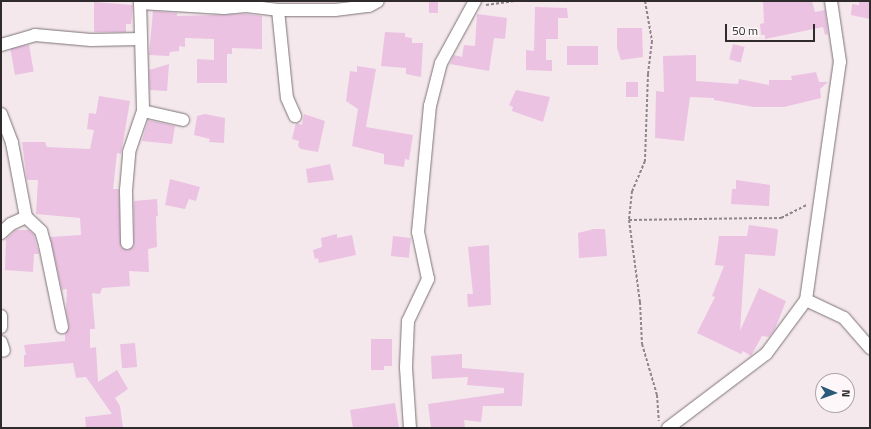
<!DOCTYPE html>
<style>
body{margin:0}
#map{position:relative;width:871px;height:429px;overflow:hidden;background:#f4e8ec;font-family:"Titillium Web",sans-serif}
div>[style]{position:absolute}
.building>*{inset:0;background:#ebc2e2;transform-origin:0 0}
.path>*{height:2px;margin-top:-1px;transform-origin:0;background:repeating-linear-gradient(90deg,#8e8689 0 3px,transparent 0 5px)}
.roads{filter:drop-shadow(0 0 1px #7c7275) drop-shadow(0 0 1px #7c7275)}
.minor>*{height:12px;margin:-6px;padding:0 6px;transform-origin:6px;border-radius:6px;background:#fff}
span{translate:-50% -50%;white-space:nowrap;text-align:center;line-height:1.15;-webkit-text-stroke:3.5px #fef7f9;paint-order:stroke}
.frame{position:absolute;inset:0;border:2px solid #2f2b2c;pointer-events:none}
.north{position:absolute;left:815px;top:373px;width:40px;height:40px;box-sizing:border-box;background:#fef7f9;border:1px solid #aba5a7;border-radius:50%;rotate:92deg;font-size:11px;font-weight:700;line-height:16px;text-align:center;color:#2f2b2c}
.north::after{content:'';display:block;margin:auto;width:14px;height:18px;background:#2c5b7a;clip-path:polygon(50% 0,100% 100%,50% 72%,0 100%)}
.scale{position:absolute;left:725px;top:24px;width:90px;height:18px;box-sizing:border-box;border:2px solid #2f2b2c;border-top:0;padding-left:5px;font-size:12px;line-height:14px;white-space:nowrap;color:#2f2b2c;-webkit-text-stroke:3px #fef7f9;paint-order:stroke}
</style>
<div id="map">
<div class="building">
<i style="left:429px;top:1px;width:9px;height:12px"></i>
<i style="clip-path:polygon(763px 1px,812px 1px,815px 12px,825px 10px,828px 34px,825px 35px,823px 27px,765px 39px,765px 35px,761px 35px,760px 24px,764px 23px)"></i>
<i style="clip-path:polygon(859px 1px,870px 1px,870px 19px,851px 15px,852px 4px,859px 5px)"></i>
<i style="clip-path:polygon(94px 2px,133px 5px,131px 24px,126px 24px,126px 32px,94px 32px)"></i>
<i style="clip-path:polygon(535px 7px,567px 8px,568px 18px,558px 18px,558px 39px,546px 39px,546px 60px,552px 60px,552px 71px,526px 70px,526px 50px,534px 51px)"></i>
<i style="clip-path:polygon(153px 11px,177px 13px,177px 16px,246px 14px,262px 16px,262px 49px,232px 48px,232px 54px,227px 54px,227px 83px,197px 83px,197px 59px,214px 60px,214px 39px,185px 38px,185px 47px,179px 46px,179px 51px,170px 52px,169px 56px,149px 55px)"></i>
<i style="clip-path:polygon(477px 14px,507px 18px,505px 39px,494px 38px,489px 71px,450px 64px,454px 55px,462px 57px,464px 45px,475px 46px)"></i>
<i style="clip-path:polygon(617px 28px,642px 28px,643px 57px,621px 60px,617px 48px)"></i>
<i style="clip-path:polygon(385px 32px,405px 33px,405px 37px,412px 38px,412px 43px,423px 43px,421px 77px,406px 74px,406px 68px,381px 66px)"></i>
<i style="left:733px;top:44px;width:12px;height:16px;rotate:14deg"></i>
<i style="left:29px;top:45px;width:27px;height:19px;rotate:80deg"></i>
<i style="left:567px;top:46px;width:31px;height:19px"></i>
<i style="clip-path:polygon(696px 55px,696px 81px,738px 84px,739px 79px,769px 85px,769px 80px,792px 80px,791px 76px,816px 72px,819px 82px,828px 82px,820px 89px,821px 98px,784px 107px,754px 107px,714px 100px,714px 98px,690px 97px,684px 141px,655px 138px,656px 91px,664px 92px,663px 56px)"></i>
<i style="clip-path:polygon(169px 64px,167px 91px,150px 90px,149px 70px)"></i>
<i style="clip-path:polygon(357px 66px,376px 69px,366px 127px,413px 135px,409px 160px,405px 159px,404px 167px,384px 164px,384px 154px,352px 146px,358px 109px,346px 101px,350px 71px,357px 72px)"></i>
<i style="left:626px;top:82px;width:12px;height:15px"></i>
<i style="clip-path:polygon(516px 90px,550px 97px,543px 122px,512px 111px,513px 107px,509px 105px)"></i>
<i style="clip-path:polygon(99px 96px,130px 101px,121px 154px,117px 153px,113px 189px,119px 189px,121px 247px,128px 250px,134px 246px,134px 201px,157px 199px,158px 216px,156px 216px,157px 247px,148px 249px,149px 272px,129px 271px,130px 286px,102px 288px,100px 294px,92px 293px,95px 329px,90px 329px,90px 348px,96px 347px,98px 382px,117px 370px,128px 389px,115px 398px,120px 406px,123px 428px,86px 428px,85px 417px,112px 414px,86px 377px,76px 378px,73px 363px,24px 367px,24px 355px,26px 355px,24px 345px,65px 341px,65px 334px,69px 326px,66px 310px,67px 289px,62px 290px,50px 237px,81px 235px,80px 218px,36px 214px,38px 180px,27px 180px,22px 142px,45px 142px,47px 147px,90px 149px,94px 130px,87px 129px,89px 113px,96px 114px)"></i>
<i style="clip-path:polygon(205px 114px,225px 118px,224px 143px,209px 142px,210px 139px,194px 135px,197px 116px)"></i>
<i style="clip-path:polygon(304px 114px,325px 121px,318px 152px,301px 149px,298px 146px,299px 141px,292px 139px,296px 123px,302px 125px)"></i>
<i style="clip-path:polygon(148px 120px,175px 126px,172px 144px,142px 141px)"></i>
<i style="clip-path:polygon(330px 164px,334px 180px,308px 183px,306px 169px)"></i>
<i style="clip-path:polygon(170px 179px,200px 187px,196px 201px,189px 199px,185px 209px,165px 205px)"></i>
<i style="clip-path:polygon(736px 180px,770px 185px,769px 206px,731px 204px,732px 189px,736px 189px)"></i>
<i style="clip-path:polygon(749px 225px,777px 229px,778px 231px,775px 256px,745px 254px,740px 331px,759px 288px,786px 301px,775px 329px,769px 337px,762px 336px,751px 356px,743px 351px,741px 354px,697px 333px,715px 297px,712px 296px,724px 266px,715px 265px,719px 236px,747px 236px)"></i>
<i style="clip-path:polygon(594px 229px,605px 229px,607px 256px,579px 258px,578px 233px)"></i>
<i style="clip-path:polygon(16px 230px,29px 230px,34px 235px,39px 254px,34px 254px,33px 272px,5px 270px,6px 239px)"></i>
<i style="clip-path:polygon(337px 234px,337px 238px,352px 235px,356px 255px,319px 263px,318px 258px,315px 259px,313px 250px,322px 247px,321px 238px)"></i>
<i style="left:393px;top:236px;width:18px;height:20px;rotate:6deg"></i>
<i style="clip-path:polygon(489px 245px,491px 305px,468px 307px,467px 294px,473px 294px,468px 247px)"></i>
<i style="clip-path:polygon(371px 339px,392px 339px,392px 366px,384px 366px,384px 370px,371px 370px)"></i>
<i style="left:135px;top:343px;width:24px;height:15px;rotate:85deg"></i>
<i style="clip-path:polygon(462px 354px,462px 368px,524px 373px,522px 406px,483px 406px,481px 422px,464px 420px,465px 428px,431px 428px,428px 404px,504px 393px,504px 388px,467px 385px,468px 377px,432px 379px,431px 356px)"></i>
<i style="clip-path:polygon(395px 403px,399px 428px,353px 428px,350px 410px)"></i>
</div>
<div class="path">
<i style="left:645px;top:1px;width:41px;rotate:80.1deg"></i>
<i style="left:652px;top:41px;width:33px;rotate:97deg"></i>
<i style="left:648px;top:74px;width:87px;rotate:92deg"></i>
<i style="left:645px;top:161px;width:33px;rotate:113deg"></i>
<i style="left:632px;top:191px;width:29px;rotate:96deg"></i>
<i style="left:629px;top:220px;width:83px;rotate:82.4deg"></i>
<i style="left:640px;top:302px;width:42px;rotate:87.3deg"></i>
<i style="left:642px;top:344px;width:53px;rotate:73.6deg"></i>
<i style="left:657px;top:395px;width:26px;rotate:86deg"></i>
<i style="left:486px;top:5px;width:30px;rotate:-8deg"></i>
<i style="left:629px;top:220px;width:152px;rotate:-0.8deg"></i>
<i style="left:781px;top:218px;width:29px;rotate:-27deg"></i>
</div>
<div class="roads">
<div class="minor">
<i style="left:140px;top:1px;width:110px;rotate:88.4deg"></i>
<i style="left:143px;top:111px;width:41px;rotate:12.7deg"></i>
<i style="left:140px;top:3px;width:84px;rotate:3.4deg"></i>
<i style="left:224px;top:8px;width:22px;rotate:-5deg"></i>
<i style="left:246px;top:6px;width:32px;rotate:7deg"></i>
<i style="left:278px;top:10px;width:88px;rotate:84.2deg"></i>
<i style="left:287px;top:98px;width:20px;rotate:66deg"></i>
<i style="left:278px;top:10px;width:57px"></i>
<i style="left:335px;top:10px;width:34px;rotate:-7deg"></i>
<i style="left:369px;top:6px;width:10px;rotate:-29deg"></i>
<i style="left:1px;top:45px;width:35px;rotate:-16deg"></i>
<i style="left:35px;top:35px;width:56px;rotate:5.1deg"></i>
<i style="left:91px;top:40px;width:49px;rotate:-1.2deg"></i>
<i style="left:1px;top:114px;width:31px;rotate:69deg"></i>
<i style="left:12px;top:143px;width:75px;rotate:79.3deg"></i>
<i style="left:26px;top:217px;width:21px;rotate:43deg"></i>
<i style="left:41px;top:231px;width:15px;rotate:74deg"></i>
<i style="left:45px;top:245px;width:84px;rotate:78.3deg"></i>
<i style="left:1px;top:233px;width:13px;rotate:-42deg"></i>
<i style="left:11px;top:224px;width:17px;rotate:-25deg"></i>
<i style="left:127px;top:243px;width:53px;rotate:-91.1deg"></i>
<i style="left:126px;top:190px;width:38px;rotate:-85deg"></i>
<i style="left:129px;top:152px;width:43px;rotate:-71.1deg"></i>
<i style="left:806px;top:300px;width:42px;rotate:25.3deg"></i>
<i style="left:844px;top:318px;width:40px;rotate:49deg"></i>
<i style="left:1px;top:316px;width:11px;rotate:90deg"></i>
<i style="left:1px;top:342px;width:9px;rotate:72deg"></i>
<i style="left:410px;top:428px;width:61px;rotate:-93.8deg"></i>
<i style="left:406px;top:367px;width:46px;rotate:-87.5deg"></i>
<i style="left:408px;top:321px;width:47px;rotate:-64.5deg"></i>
<i style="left:428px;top:279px;width:48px;rotate:-102deg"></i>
<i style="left:418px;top:232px;width:127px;rotate:-84.6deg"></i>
<i style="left:430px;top:106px;width:44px;rotate:-75.7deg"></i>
<i style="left:441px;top:63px;width:71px;rotate:-61.3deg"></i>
<i style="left:668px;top:428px;width:123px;rotate:-37.1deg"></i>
<i style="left:766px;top:354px;width:67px;rotate:-53.5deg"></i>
<i style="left:806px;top:300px;width:240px;rotate:-81.9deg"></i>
<i style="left:840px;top:62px;width:62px;rotate:-98.4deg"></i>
</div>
</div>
<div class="frame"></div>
<div class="north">N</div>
<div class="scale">50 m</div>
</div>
